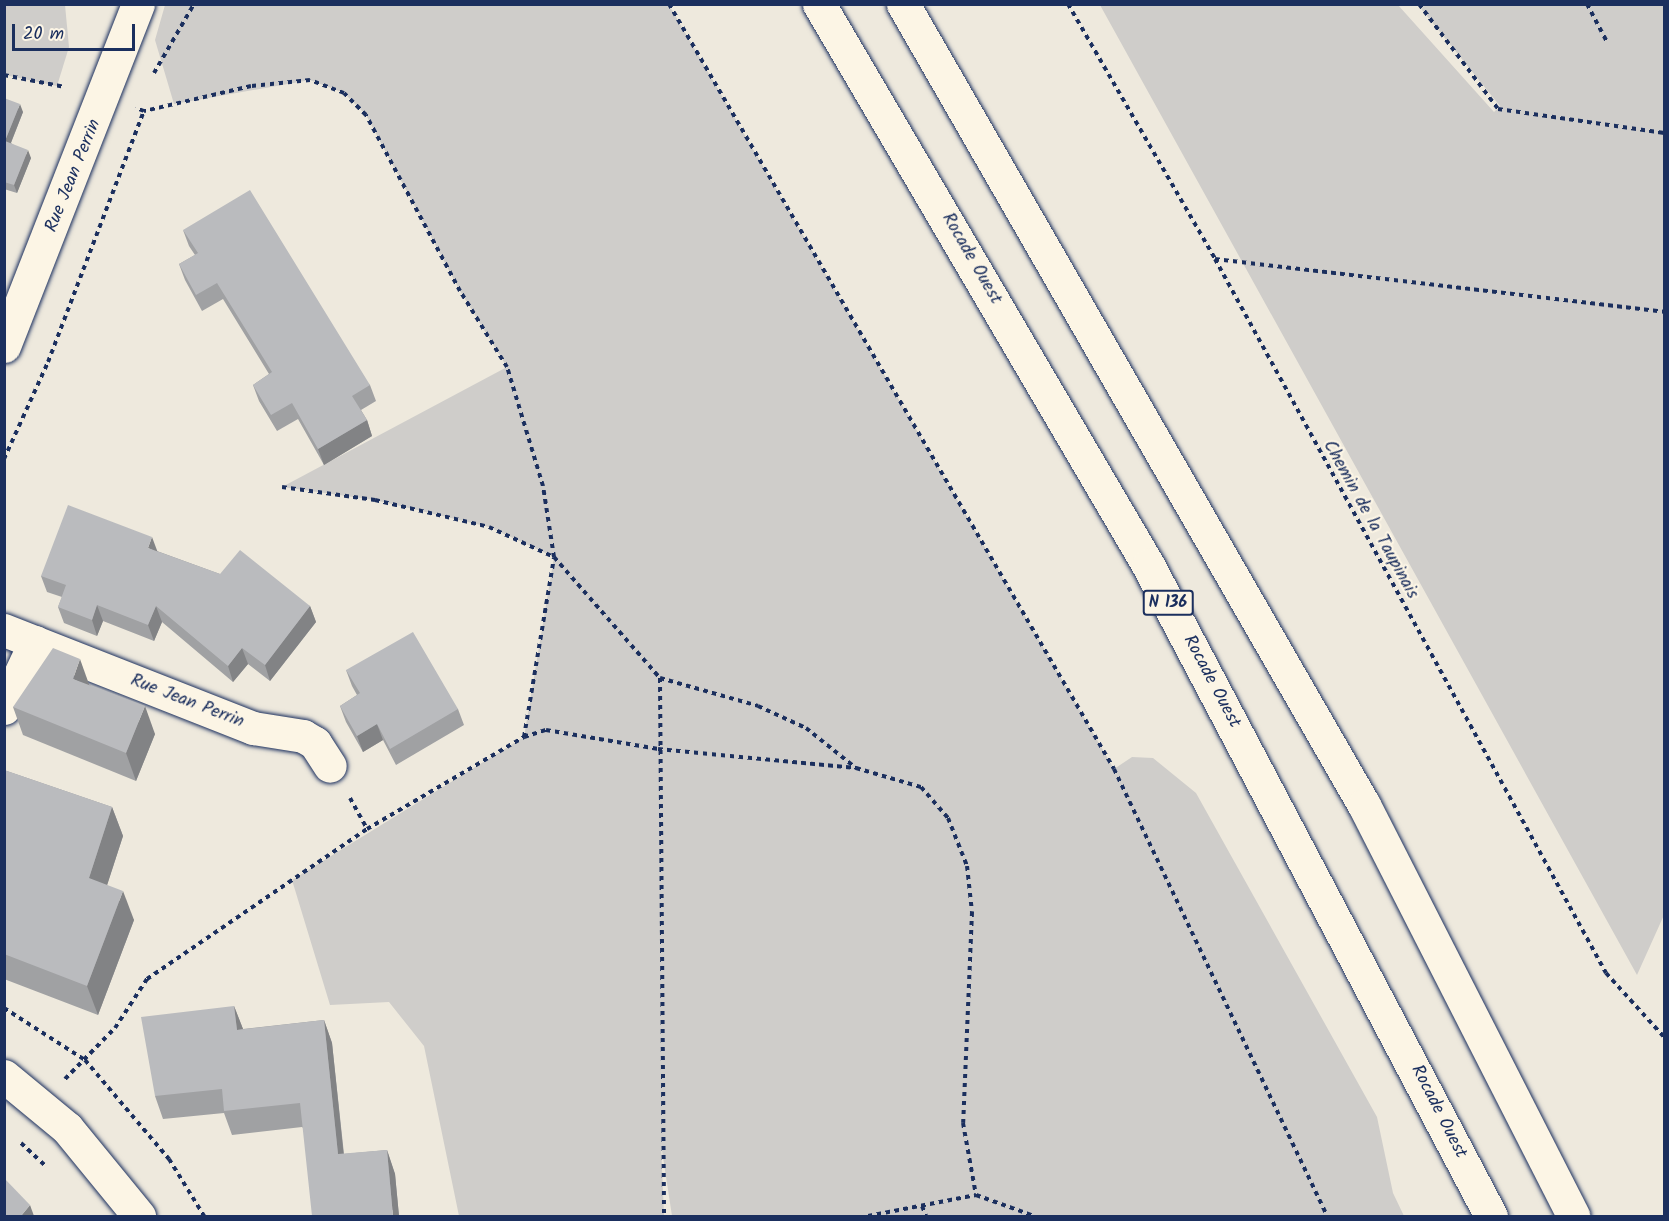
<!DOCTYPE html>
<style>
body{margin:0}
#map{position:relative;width:1669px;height:1221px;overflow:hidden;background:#eee9dd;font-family:Kalam,sans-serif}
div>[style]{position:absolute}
.green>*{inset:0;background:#cfcdca}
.path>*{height:4px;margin-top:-2px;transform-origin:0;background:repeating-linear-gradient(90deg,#1b2f5e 0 4.5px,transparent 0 9px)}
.roads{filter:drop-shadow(0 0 2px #1b2f5e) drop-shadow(0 0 2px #1b2f5e)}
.minor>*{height:33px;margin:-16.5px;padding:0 16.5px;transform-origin:16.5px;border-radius:16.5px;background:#fcf5e5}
.highway>*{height:33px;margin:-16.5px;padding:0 16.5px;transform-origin:16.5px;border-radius:16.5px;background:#fcf5e5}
.wall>*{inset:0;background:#a0a1a3}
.shaded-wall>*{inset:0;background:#828385}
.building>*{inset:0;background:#babbbe}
span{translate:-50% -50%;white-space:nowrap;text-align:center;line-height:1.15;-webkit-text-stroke:4.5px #fcf5e5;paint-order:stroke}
.shield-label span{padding:2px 4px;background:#fcf5e5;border:2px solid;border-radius:4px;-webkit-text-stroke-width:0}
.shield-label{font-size:16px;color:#1b2f5e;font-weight:700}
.street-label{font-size:18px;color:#1b2f5e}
.frame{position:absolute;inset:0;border:6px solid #1b2f5e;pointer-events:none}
.scale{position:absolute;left:12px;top:24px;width:123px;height:27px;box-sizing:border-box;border:3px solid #1b2f5e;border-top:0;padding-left:8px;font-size:18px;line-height:21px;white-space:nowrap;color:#1b2f5e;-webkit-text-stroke:4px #fcf5e5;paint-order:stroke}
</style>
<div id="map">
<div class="green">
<i style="clip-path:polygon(4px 5px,65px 5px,69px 47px,57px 86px,5px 75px)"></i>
<i style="clip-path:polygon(165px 5px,669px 5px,1114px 769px,1132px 757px,1153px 758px,1196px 793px,1377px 1117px,1393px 1193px,1404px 1216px,672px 1216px,661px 1144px,664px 1216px,459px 1216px,424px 1046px,389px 1002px,330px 1005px,292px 880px,524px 737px,554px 557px,489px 527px,375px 500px,282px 487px,507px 367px,460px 291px,366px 115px,344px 93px,310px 80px,174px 104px,155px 40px)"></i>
<i style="clip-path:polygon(1100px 5px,1398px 5px,1494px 112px,1500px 106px,1418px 5px,1664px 5px,1664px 915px,1637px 975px)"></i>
</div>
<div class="path">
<i style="left:669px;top:4px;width:885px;rotate:59.81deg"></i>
<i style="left:1114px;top:769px;width:495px;rotate:64.5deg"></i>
<i style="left:1068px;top:4px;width:294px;rotate:60deg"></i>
<i style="left:1215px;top:259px;width:814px;rotate:61.29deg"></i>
<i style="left:1606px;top:973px;width:86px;rotate:47.8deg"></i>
<i style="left:1419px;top:4px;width:131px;rotate:53deg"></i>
<i style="left:1498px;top:109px;width:168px;rotate:8.2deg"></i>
<i style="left:1587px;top:4px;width:43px;rotate:62.2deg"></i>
<i style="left:154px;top:73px;width:80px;rotate:-59.9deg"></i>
<i style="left:4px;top:75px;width:62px;rotate:11.1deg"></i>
<i style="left:1215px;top:259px;width:452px;rotate:6.7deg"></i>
<i style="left:4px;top:459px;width:107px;rotate:-65.6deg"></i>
<i style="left:48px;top:362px;width:269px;rotate:-69.1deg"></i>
<i style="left:282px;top:487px;width:94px;rotate:8deg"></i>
<i style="left:375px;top:500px;width:117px;rotate:13.3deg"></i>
<i style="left:489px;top:527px;width:72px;rotate:24.8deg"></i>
<i style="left:554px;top:557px;width:161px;rotate:48.8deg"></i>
<i style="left:660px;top:678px;width:102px;rotate:15.9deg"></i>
<i style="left:758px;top:706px;width:53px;rotate:24.6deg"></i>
<i style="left:806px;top:728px;width:64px;rotate:38.7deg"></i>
<i style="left:660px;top:678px;width:538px;rotate:89.57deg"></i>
<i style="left:524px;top:737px;width:23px;rotate:-18deg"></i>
<i style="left:546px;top:730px;width:114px;rotate:9.6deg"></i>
<i style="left:658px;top:749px;width:199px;rotate:5.5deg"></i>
<i style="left:856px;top:768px;width:68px;rotate:16.3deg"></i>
<i style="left:921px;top:787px;width:41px;rotate:48.9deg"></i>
<i style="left:948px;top:818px;width:52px;rotate:68.4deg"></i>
<i style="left:967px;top:866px;width:46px;rotate:83.8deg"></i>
<i style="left:972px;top:912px;width:211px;rotate:92.4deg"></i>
<i style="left:963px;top:1123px;width:73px;rotate:79.8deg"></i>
<i style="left:350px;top:798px;width:35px;rotate:61deg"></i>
<i style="left:4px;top:1008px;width:96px;rotate:32.7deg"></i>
<i style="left:85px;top:1060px;width:130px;rotate:49.7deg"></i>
<i style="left:169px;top:1159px;width:67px;rotate:58.4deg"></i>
<i style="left:65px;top:1079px;width:71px;rotate:-45.6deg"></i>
<i style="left:115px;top:1028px;width:59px;rotate:-56.9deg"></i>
<i style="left:147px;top:979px;width:266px;rotate:-34.3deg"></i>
<i style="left:367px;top:829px;width:182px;rotate:-30.4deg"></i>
<i style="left:524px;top:737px;width:182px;rotate:-80.5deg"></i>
<i style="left:554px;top:557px;width:72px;rotate:-98.8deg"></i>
<i style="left:543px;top:486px;width:124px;rotate:-106.8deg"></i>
<i style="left:507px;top:367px;width:89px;rotate:-121.7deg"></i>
<i style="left:460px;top:291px;width:200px;rotate:-118.1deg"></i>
<i style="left:366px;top:115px;width:31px;rotate:-135deg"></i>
<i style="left:344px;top:93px;width:36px;rotate:-159deg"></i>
<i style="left:310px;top:80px;width:59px;rotate:174.2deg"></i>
<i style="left:251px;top:86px;width:110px;rotate:166.8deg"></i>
<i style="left:144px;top:111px;width:9px;rotate:-159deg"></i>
<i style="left:21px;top:1143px;width:34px;rotate:43deg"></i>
<i style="left:922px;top:1206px;width:11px;rotate:68deg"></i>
<i style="left:868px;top:1216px;width:110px;rotate:-11deg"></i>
<i style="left:976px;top:1195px;width:62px;rotate:19.9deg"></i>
</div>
<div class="roads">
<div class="minor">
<i style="left:4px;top:346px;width:367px;rotate:-68.6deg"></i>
<i style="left:4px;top:630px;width:268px;rotate:21.5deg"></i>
<i style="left:253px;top:728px;width:51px;rotate:9.1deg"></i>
<i style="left:303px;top:736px;width:14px;rotate:30deg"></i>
<i style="left:315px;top:743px;width:27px;rotate:57deg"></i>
<i style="left:4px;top:708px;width:73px;rotate:-64.8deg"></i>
<i style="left:4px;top:1076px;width:82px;rotate:39.5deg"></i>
<i style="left:67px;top:1128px;width:114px;rotate:50.7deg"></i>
</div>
<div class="highway">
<i style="left:819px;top:4px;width:650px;rotate:59.61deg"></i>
<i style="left:1148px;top:565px;width:736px;rotate:62.22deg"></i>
<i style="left:903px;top:4px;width:924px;rotate:60.08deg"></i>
<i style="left:1364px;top:805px;width:461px;rotate:63deg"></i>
</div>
</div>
<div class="wall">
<i style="clip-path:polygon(4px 98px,23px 112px,11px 143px,31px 158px,17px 193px,4px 189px)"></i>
<i style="clip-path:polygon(183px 230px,370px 385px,376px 401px,361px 410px,367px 420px,372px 436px,324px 465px,298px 419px,277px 431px,259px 401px,253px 385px,269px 374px,223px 299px,202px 311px,185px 280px,179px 264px,195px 255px,189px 246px)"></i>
<i style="clip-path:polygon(157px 551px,220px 574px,310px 606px,316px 622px,270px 681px,248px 664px,233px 682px,162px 622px,154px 641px,103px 621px,97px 636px,64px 623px,58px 607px,62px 597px,47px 592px,41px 576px)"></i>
<i style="clip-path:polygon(346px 670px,458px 709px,464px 725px,396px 765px,383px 740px,363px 752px,346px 722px,340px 706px,357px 695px,352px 686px)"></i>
<i style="clip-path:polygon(90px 685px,155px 734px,136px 781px,23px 735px,13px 707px)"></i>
<i style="clip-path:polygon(4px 770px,112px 807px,123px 836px,107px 885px,134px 920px,98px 1015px,4px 979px)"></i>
<i style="clip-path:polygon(234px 1006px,243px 1029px,324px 1020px,332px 1043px,344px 1154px,387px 1150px,395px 1174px,399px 1216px,302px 1127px,232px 1135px,224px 1113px,163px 1119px,155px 1096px)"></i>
</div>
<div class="shaded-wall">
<i style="clip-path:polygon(20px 104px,23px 112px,8px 150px,5px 141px)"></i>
<i style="clip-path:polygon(28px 150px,31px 158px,17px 193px,14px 185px)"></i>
<i style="clip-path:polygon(367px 420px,372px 436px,324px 465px,318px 449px)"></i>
<i style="clip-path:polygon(152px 537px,158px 553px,148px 548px)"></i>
<i style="clip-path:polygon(97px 605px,103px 621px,97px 636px,92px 620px)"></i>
<i style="clip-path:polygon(156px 606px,162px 622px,154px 641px,148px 625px)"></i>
<i style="clip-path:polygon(310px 606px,316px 622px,270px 681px,265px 665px)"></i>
<i style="clip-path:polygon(242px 648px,248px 664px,233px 682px,228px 666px)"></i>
<i style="clip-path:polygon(80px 659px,90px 687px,73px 679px)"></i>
<i style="clip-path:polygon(145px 706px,155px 734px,136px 781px,126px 753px)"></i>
<i style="clip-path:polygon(377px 724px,383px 740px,363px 752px,357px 736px)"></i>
<i style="clip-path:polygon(112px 807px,123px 836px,100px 907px,89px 878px)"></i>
<i style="clip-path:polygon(123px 891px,134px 920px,98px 1015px,87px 986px)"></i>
<i style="clip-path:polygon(234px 1006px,243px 1029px,237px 1030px)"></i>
<i style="clip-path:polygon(324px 1020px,332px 1043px,346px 1177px,338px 1154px)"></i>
<i style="clip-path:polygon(387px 1150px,395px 1174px,399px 1216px,393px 1216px)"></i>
<i style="clip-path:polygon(30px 1205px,34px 1216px,21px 1216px)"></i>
</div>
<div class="building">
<i style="clip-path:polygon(4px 98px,20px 104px,5px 141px,28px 150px,14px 185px,4px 182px)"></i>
<i style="clip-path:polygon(250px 190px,370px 385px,352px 396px,367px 420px,318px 449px,292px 403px,271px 415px,253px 385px,272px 372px,217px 283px,196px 295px,179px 264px,198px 253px,183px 230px)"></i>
<i style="clip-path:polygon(68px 505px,152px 537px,148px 548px,220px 574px,240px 550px,310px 606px,265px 665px,242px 648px,228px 666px,156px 606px,148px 625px,97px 605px,92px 620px,58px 607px,66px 585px,41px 576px)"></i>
<i style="clip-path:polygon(413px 632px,458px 709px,390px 749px,377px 724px,357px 736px,340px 706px,360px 693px,346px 670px)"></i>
<i style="clip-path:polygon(53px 648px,80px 659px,73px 679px,145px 706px,126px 753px,13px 707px)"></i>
<i style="clip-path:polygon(4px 770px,112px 807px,89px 878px,123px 891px,87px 986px,4px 954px)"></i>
<i style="clip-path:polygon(234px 1006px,237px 1030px,324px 1020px,338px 1154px,387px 1150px,393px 1216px,312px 1216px,300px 1103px,224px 1111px,222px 1089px,155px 1096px,141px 1017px)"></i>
<i style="clip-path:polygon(4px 1178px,30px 1205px,21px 1216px,4px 1216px)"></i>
</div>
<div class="shield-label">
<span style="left:1168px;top:603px">N 136</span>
</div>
<div class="street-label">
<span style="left:74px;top:176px;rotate:-68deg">Rue Jean Perrin</span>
<span style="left:971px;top:259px;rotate:60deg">Rocade Ouest</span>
<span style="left:1370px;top:520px;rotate:61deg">Chemin de la Taupinais</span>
<span style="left:1211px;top:682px;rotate:62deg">Rocade Ouest</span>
<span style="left:187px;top:702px;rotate:21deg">Rue Jean Perrin</span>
<span style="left:1438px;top:1112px;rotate:63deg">Rocade Ouest</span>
</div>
<div class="frame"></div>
<div class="scale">20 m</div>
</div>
